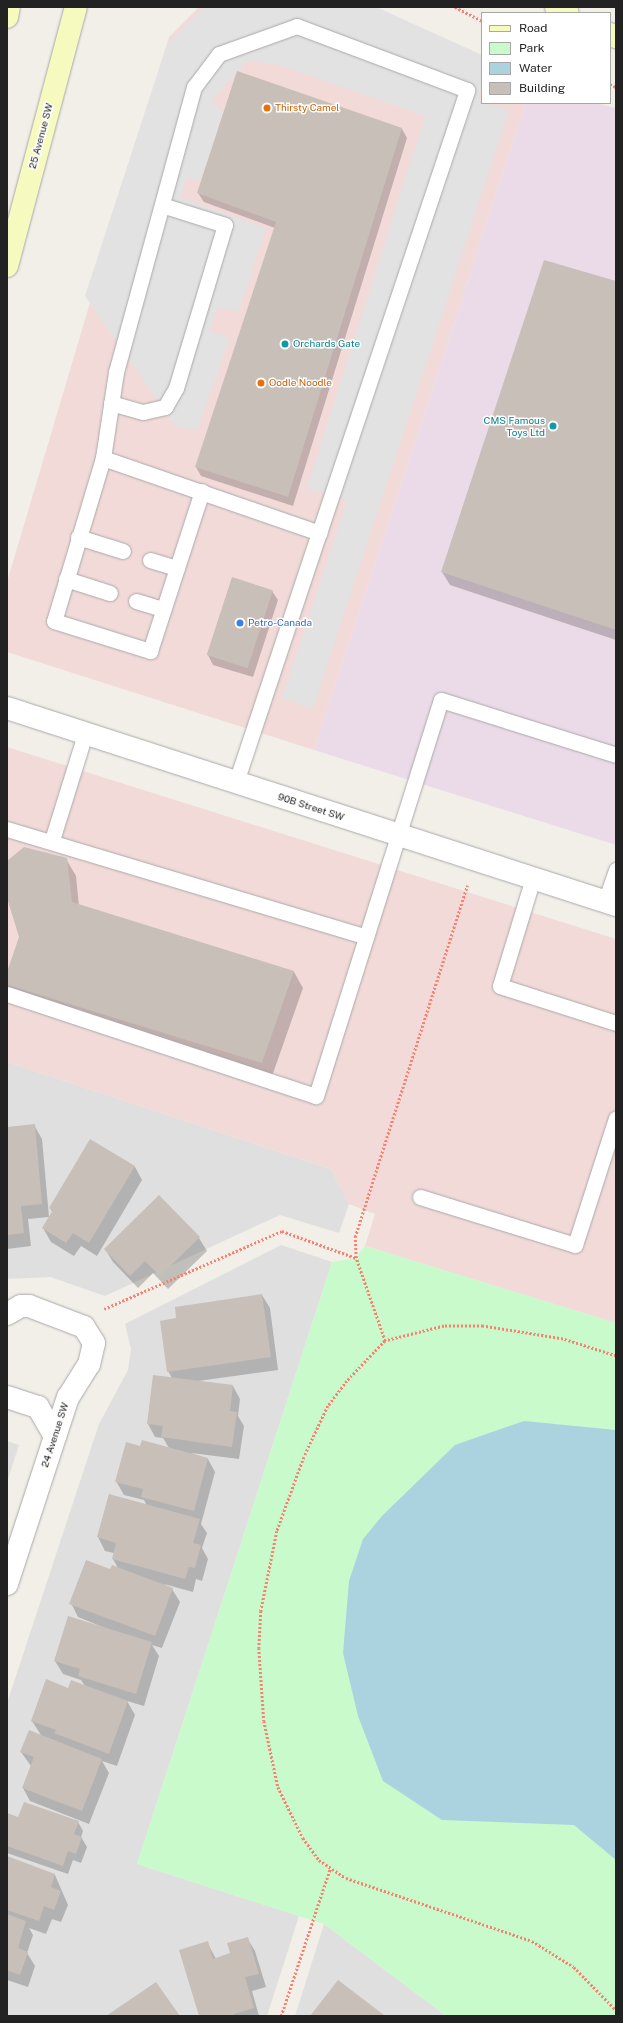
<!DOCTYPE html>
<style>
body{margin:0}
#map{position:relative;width:623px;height:2023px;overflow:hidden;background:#f2efe9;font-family:"Public Sans",sans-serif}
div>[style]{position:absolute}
.residential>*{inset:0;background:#e0dfdf}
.commercial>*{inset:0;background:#f2dad9}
.industrial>*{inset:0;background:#ebdbe8}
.park>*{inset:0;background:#c8facc}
.parking>*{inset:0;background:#e2e2e2}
.water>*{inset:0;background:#aad3df}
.shadow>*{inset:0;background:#0003}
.building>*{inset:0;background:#c7bfb8;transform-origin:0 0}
.path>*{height:2.5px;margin-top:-1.25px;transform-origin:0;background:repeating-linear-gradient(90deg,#fa8072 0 2px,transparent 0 4px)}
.roads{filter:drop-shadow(0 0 1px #a9a9a9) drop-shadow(0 0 1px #a9a9a9)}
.lane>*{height:15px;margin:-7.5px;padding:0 7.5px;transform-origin:7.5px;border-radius:7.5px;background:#fff}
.street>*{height:22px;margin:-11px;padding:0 11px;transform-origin:11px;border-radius:11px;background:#fff}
.secondary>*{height:22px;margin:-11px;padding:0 11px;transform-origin:11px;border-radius:11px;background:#f7fabf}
.dots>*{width:11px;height:11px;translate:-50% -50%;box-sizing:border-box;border:2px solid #fff;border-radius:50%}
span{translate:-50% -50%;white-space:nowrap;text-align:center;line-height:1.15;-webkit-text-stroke:3px #fff;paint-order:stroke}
.food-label{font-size:10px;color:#c56008}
.left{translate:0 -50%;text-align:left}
.street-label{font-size:10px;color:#222}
.culture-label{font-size:10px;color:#0d838f}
.right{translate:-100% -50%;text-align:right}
.shop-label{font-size:10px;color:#366cbe}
.frame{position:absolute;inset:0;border:8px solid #222;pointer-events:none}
.legend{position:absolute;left:481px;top:12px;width:130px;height:92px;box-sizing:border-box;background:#fff;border:1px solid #a7a7a7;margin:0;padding:5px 7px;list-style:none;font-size:12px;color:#222}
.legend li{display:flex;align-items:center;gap:8px;height:20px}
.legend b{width:20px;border:1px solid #a7a7a7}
</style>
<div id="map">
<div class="residential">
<i style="clip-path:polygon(7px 1062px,331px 1169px,349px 1204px,339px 1233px,280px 1215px,105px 1296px,50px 1277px,7px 1279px)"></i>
<i style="clip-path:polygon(281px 1245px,332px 1262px,137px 1864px,299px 1916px,267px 2016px,7px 2016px,7px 1703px,99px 1424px,128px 1370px,131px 1349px,125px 1324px)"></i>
<i style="clip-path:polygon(7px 1441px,19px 1445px,7px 1482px)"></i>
<i style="clip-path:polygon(324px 1924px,446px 2016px,295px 2016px)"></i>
</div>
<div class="commercial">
<i style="clip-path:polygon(199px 7px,371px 7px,482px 64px,482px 103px,526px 103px,314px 750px,7px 652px,7px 582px,169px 37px)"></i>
<i style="clip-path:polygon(7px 747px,616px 939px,616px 1323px,365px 1246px,375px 1214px,349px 1204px,331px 1169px,7px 1062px)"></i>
</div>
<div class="industrial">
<i style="clip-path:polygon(526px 103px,595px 103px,616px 108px,616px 845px,314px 750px)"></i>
</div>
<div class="park">
<i style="clip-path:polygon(365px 1246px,616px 1323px,616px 2016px,446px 2016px,324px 1924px,137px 1864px,332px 1262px,356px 1258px)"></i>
</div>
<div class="parking">
<i style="clip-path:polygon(204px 7px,376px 7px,482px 55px,482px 88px,478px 99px,482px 103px,509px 110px,313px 709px,282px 698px,347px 501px,307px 488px,425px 116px,276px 64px,247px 61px,212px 100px,223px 113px,201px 180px,187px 178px,180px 197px,266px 228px,239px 311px,217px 308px,210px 331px,230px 338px,197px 430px,176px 427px,85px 296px,167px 44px)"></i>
</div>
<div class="water">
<i style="clip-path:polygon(524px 1421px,616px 1430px,616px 1860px,574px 1825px,442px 1820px,383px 1781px,358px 1716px,343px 1653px,349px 1581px,363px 1539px,382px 1516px,455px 1445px)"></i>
</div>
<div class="shadow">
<i style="clip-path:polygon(402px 129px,407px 138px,293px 506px,201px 476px,196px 467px,275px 228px,204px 202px,198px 193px)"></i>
<i style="clip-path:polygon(616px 282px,616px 640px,450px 585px,442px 572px)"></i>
<i style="clip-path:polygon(272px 591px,278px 600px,253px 677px,213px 665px,208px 655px)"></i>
<i style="clip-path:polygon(66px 859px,76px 876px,79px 906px,294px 972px,303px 988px,271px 1079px,7px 989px,7px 975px,20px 937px,7px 895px,7px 862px)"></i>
<i style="clip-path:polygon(34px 1125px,42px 1139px,49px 1217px,28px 1219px,31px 1246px,7px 1249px,7px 1128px)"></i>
<i style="clip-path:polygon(91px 1141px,135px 1167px,142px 1180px,97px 1256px,81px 1246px,74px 1256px,51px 1242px,43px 1228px,53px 1213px,50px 1208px)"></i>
<i style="clip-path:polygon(199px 1238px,207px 1251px,168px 1289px,153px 1273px,138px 1288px,113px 1262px,105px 1249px)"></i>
<i style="clip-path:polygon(262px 1295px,270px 1308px,278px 1370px,198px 1381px,233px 1386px,240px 1399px,238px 1416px,244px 1426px,239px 1459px,191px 1453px,208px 1459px,215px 1472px,201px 1524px,207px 1533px,202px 1548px,208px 1559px,202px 1581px,196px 1579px,193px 1592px,164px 1584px,172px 1589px,180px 1602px,162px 1648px,152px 1645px,159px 1656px,144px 1706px,127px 1701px,135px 1715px,117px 1766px,102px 1761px,109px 1773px,89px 1824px,30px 1801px,23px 1788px,31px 1766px,21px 1752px,41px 1735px,32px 1721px,69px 1689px,85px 1686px,81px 1680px,63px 1674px,55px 1661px,110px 1630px,78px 1617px,71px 1603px,111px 1571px,118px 1568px,113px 1559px,114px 1553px,105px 1551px,98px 1537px,109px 1495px,147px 1506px,144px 1500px,124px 1495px,116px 1481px,141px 1447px,169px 1448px,163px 1438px,155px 1437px,148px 1424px,172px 1378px,168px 1371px,177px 1319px)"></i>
<i style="clip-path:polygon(7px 1814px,19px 1818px,78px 1822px,83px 1831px,81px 1837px,87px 1847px,81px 1863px,73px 1860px,68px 1874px,7px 1853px)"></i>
<i style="clip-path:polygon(7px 1857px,55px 1875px,68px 1905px,61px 1922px,52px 1919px,46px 1934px,29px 1928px,33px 1935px,27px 1953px,35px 1966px,28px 1987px,7px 1980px)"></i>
<i style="clip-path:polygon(247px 1938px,255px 1951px,266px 1987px,252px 1991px,259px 2016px,200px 2016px,207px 1942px,216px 1959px,232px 1954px)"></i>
</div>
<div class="building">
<i style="clip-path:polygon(237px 71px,402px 128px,288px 497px,195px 467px,276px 222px,197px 193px)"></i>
<i style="clip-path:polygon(544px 260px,616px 281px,616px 630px,441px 572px)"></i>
<i style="left:232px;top:577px;width:43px;height:82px;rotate:18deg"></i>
<i style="clip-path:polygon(24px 847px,67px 858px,72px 902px,294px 971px,262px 1063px,7px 985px,7px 972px,19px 937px,7px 898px,7px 861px)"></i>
<i style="clip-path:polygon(35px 1124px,42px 1204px,21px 1206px,24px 1233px,7px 1235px,7px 1127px)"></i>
<i style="clip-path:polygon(90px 1139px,135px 1166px,89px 1243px,73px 1233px,66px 1243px,42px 1228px,53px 1210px,49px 1208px)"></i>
<i style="clip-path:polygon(159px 1195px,200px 1237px,160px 1276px,145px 1261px,130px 1276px,104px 1249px)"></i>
<i style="clip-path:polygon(262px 1294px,271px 1357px,167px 1372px,160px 1321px,176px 1318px,175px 1307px)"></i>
<i style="clip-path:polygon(153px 1375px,233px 1385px,230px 1411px,237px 1412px,232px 1447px,161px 1437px,163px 1426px,147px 1424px)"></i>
<i style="clip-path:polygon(142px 1440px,208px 1458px,194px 1511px,141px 1497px,143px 1489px,115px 1482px,126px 1442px,140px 1446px)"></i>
<i style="clip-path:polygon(109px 1494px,200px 1519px,193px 1543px,201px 1545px,195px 1568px,189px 1567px,185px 1579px,112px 1559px,116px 1543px,97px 1537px)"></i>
<i style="clip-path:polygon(86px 1560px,110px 1569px,112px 1565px,173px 1588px,155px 1636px,69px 1604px)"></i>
<i style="clip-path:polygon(68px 1616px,152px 1642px,136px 1694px,78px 1676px,80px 1669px,54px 1661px)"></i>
<i style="clip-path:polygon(46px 1679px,68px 1688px,71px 1680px,128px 1701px,109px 1754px,54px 1733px,56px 1730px,31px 1721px)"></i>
<i style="clip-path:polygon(29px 1730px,102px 1759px,82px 1811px,22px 1788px,34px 1757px,20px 1752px)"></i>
<i style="clip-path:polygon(24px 1802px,79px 1821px,74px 1834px,82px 1837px,76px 1854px,68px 1851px,63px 1866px,7px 1846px,7px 1813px,18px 1817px)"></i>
<i style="clip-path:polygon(7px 1856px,55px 1874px,51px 1887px,61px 1891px,54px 1910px,44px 1906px,39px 1921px,7px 1910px)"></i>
<i style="clip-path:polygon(7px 1914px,26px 1921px,18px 1948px,28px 1952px,20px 1975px,7px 1970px)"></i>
<i style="clip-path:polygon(248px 1937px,259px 1974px,245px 1977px,254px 2008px,234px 2014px,235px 2016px,199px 2016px,179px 1950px,208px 1941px,213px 1959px,230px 1953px,227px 1943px)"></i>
<i style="clip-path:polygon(338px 1980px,384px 2015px,383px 2016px,310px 2016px)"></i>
<i style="clip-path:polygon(156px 1982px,180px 2016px,106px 2016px)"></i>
</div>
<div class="path">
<i style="left:455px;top:7px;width:30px;rotate:27deg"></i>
<i style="left:610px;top:84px;width:7px;rotate:27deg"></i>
<i style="left:104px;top:1309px;width:194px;rotate:-23.7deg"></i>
<i style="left:282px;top:1231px;width:79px;rotate:20deg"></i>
<i style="left:385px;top:1341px;width:88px;rotate:-109.3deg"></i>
<i style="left:356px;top:1258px;width:21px;rotate:-93deg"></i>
<i style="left:355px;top:1237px;width:369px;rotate:-72.3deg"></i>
<i style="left:616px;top:1356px;width:56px;rotate:-162.2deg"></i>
<i style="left:563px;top:1339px;width:81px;rotate:-170.8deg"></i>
<i style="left:483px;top:1326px;width:39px;rotate:180deg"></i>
<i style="left:444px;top:1326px;width:61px;rotate:165.7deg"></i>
<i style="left:385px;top:1341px;width:55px;rotate:133.5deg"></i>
<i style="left:347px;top:1381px;width:31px;rotate:127deg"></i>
<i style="left:328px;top:1406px;width:56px;rotate:115.2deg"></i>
<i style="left:304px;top:1457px;width:79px;rotate:110deg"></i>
<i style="left:277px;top:1531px;width:82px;rotate:101.3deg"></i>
<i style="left:261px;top:1611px;width:37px;rotate:93deg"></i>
<i style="left:259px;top:1648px;width:73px;rotate:86.1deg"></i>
<i style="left:264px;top:1721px;width:67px;rotate:78deg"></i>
<i style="left:278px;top:1787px;width:57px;rotate:63.9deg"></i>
<i style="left:303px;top:1838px;width:27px;rotate:54deg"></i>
<i style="left:319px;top:1860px;width:32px;rotate:34deg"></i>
<i style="left:346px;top:1878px;width:196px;rotate:18.7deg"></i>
<i style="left:532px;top:1941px;width:49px;rotate:31.8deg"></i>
<i style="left:574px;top:1967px;width:60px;rotate:45.7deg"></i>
<i style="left:281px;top:2016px;width:155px;rotate:-71.6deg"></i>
</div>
<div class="roads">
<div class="lane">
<i style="left:111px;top:403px;width:33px;rotate:16deg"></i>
<i style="left:143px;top:412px;width:23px;rotate:-13deg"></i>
<i style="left:165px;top:407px;width:22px;rotate:-60deg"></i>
<i style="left:176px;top:388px;width:170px;rotate:-73.3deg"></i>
<i style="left:225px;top:225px;width:66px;rotate:-162.4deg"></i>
<i style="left:103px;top:458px;width:170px;rotate:106.7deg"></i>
<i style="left:54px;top:621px;width:101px;rotate:17.4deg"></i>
<i style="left:150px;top:651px;width:168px;rotate:-72deg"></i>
<i style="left:78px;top:537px;width:47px;rotate:17.3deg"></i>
<i style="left:150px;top:560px;width:28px;rotate:17deg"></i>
<i style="left:66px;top:579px;width:46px;rotate:17.7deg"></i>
<i style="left:136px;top:601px;width:28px;rotate:17deg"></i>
<i style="left:236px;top:782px;width:262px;rotate:-71.6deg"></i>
<i style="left:319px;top:533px;width:467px;rotate:-71.5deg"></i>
<i style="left:467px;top:90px;width:182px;rotate:-159.4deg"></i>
<i style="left:297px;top:26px;width:83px;rotate:160.3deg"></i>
<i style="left:219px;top:54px;width:41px;rotate:127.1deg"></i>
<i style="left:194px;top:87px;width:295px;rotate:105.3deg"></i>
<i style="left:116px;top:372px;width:87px;rotate:98.6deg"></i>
<i style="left:103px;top:458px;width:229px;rotate:19.1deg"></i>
<i style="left:7px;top:829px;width:375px;rotate:16.7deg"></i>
<i style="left:52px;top:840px;width:111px;rotate:-72.7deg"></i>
<i style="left:533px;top:878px;width:113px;rotate:107deg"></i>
<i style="left:500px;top:986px;width:122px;rotate:17.7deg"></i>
<i style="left:605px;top:902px;width:34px;rotate:-71deg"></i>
<i style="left:7px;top:994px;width:325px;rotate:18.3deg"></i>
<i style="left:316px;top:1096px;width:415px;rotate:-72.5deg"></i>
<i style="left:441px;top:700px;width:183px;rotate:17.4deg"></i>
<i style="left:420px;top:1197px;width:162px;rotate:17.2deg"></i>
<i style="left:575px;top:1245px;width:133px;rotate:-72.1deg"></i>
</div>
<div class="street">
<i style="left:7px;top:708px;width:640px;rotate:17.93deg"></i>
<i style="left:7px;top:1314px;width:16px;rotate:-30deg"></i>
<i style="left:21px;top:1306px;width:8px"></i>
<i style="left:29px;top:1306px;width:59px;rotate:20.9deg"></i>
<i style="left:84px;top:1327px;width:19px;rotate:58deg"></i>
<i style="left:94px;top:1343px;width:22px;rotate:103deg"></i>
<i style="left:89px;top:1364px;width:39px;rotate:122deg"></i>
<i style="left:68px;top:1397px;width:197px;rotate:108.1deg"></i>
<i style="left:7px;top:1397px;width:33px;rotate:18deg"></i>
<i style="left:38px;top:1407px;width:34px;rotate:60deg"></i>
</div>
<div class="secondary">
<i style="left:556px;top:7px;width:13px;rotate:27deg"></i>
<i style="left:7px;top:17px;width:10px;rotate:-79deg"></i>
<i style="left:610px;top:34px;width:7px;rotate:27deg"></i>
<i style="left:7px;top:266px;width:268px;rotate:-75.1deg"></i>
</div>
</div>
<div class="dots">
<i style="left:267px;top:108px;background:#e8710a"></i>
<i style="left:285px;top:344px;background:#0f9aa8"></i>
<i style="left:261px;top:383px;background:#e8710a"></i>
<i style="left:553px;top:426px;background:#0f9aa8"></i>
<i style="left:240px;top:623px;background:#3f7fe0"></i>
</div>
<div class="food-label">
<span class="left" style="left:275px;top:108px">Thirsty Camel</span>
<span class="left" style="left:269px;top:383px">Oodle Noodle</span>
</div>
<div class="street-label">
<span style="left:41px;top:136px;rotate:-75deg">25 Avenue SW</span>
<span style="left:311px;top:807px;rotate:18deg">90B Street SW</span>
<span style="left:55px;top:1435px;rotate:-72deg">24 Avenue SW</span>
</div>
<div class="culture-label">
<span class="left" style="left:293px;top:344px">Orchards Gate</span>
<span class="right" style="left:545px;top:426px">CMS Famous<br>Toys Ltd</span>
</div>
<div class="shop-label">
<span class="left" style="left:248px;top:623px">Petro-Canada</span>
</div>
<div class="frame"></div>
<ul class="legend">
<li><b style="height:5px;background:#f7fabf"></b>Road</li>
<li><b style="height:11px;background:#c8facc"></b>Park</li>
<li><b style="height:11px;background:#aad3df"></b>Water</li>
<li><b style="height:11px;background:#c7bfb8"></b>Building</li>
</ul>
</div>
